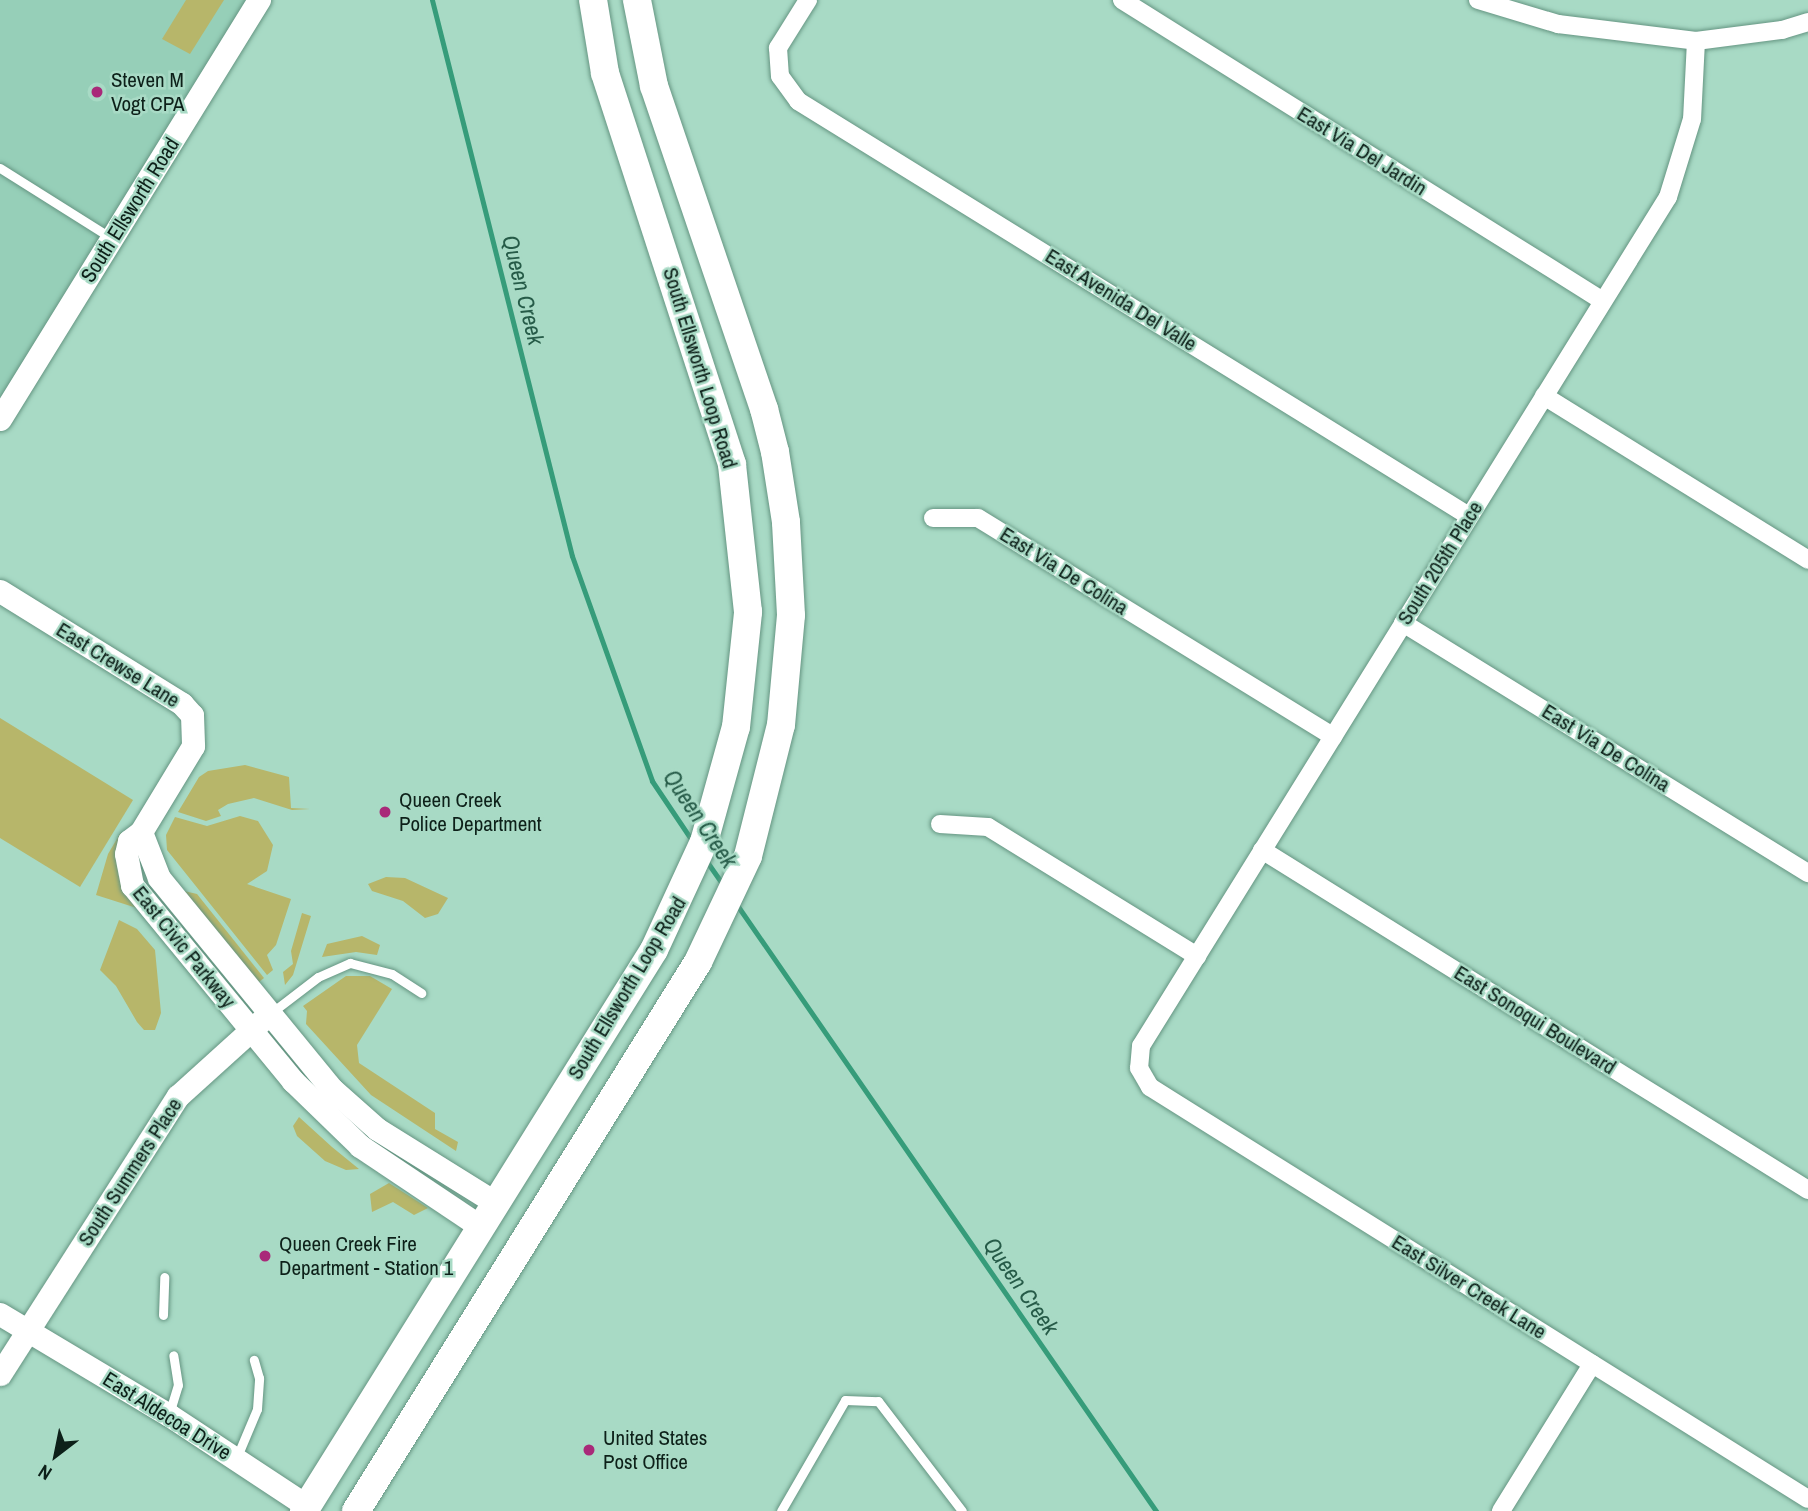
<!DOCTYPE html>
<style>
body{margin:0}
#map{position:relative;width:1808px;height:1511px;overflow:hidden;background:#a8dac5;font-family:"Archivo Narrow",sans-serif}
div>[style]{position:absolute}
.built>*{inset:0;background:#96cfb8}
.green>*{inset:0;background:#b7b66a}
.stream>*{height:5px;margin:-2.5px;padding:0 2.5px;transform-origin:2.5px;border-radius:2.5px;background:#369c7a}
.roads{filter:drop-shadow(0 0 2px #659582) drop-shadow(0 0 2px #659582)}
.service>*{height:9px;margin:-4.5px;padding:0 4.5px;transform-origin:4.5px;border-radius:4.5px;background:#fff}
.minor>*{height:18px;margin:-9px;padding:0 9px;transform-origin:9px;border-radius:9px;background:#fff}
.tertiary>*{height:23px;margin:-11.5px;padding:0 11.5px;transform-origin:11.5px;border-radius:11.5px;background:#fff}
.primary>*{height:28px;margin:-14px;padding:0 14px;transform-origin:14px;border-radius:14px;background:#fff}
.dots>*{width:19px;height:19px;translate:-50% -50%;box-sizing:border-box;border:4px solid #a8dac5;border-radius:50%}
span{translate:-50% -50%;white-space:nowrap;text-align:center;line-height:1.15;-webkit-text-stroke:5px #a8dac5;paint-order:stroke}
.poi-label{font-size:21px;color:#0d2019}
.left{translate:0 -50%;text-align:left}
.street-label{font-size:21px;color:#0d2019}
.water-label{font-size:23px;color:#265b48;font-style:italic}
.north{position:absolute;left:21px;top:1420px;width:70px;height:70px;-webkit-text-stroke:5px #a8dac5;paint-order:stroke;rotate:212deg;font-size:19px;font-weight:700;line-height:28px;text-align:center;color:#0d2019}
.north::after{content:'';display:block;margin:auto;width:24px;height:32px;background:#0d2019;clip-path:polygon(50% 0,100% 100%,50% 72%,0 100%)}
</style>
<div id="map">
<div class="built">
<i style="clip-path:polygon(0 0,259px 0,0 421px)"></i>
</div>
<div class="green">
<i style="clip-path:polygon(186px 0,224px 0,190px 54px,162px 39px)"></i>
<i style="clip-path:polygon(0 718px,133px 800px,80px 887px,0 838px)"></i>
<i style="clip-path:polygon(245px 765px,289px 777px,291px 808px,310px 809px,292px 810px,254px 798px,228px 804px,218px 810px,221px 816px,206px 821px,178px 812px,199px 777px,208px 771px)"></i>
<i style="clip-path:polygon(240px 816px,258px 821px,273px 845px,267px 871px,247px 884px,291px 899px,276px 945px,267px 955px,273px 970px,267px 975px,167px 850px,166px 835px,175px 817px,207px 826px)"></i>
<i style="clip-path:polygon(121px 832px,117px 854px,119px 877px,143px 910px,96px 895px,108px 854px)"></i>
<i style="clip-path:polygon(386px 877px,405px 878px,448px 898px,438px 914px,425px 918px,403px 901px,372px 891px,368px 884px)"></i>
<i style="clip-path:polygon(184px 891px,197px 894px,264px 978px,259px 982px)"></i>
<i style="clip-path:polygon(302px 913px,311px 916px,293px 975px,285px 985px,283px 972px,293px 964px,291px 951px)"></i>
<i style="clip-path:polygon(119px 920px,137px 929px,155px 950px,161px 1013px,155px 1030px,144px 1030px,137px 1022px,116px 986px,100px 970px)"></i>
<i style="clip-path:polygon(362px 936px,380px 945px,377px 955px,356px 952px,322px 957px,327px 944px)"></i>
<i style="clip-path:polygon(346px 976px,370px 976px,392px 989px,357px 1045px,359px 1063px,435px 1113px,435px 1129px,458px 1142px,456px 1151px,371px 1095px,306px 1024px,307px 1011px,303px 1006px)"></i>
<i style="clip-path:polygon(299px 1117px,332px 1147px,359px 1169px,346px 1170px,325px 1161px,297px 1136px,293px 1126px)"></i>
<i style="clip-path:polygon(389px 1183px,428px 1208px,414px 1215px,393px 1202px,372px 1212px,370px 1194px)"></i>
</div>
<div class="stream">
<i style="left:432px;top:0;width:573px;rotate:75.87deg"></i>
<i style="left:572px;top:556px;width:239px;rotate:70.4deg"></i>
<i style="left:652px;top:781px;width:73px;rotate:56.1deg"></i>
<i style="left:705px;top:859px;width:32px;rotate:55deg"></i>
<i style="left:737px;top:905px;width:737px;rotate:55.34deg"></i>
</div>
<div class="roads">
<div class="service">
<i style="left:0;top:168px;width:131px;rotate:32.2deg"></i>
<i style="left:271px;top:1013px;width:59px;rotate:-37.5deg"></i>
<i style="left:318px;top:977px;width:35px;rotate:-24deg"></i>
<i style="left:350px;top:963px;width:43px;rotate:14.7deg"></i>
<i style="left:392px;top:974px;width:35px;rotate:33deg"></i>
<i style="left:163px;top:1315px;width:38px;rotate:-88deg"></i>
<i style="left:169px;top:1414px;width:30px;rotate:-73deg"></i>
<i style="left:178px;top:1385px;width:30px;rotate:-99deg"></i>
<i style="left:236px;top:1459px;width:54px;rotate:-67.2deg"></i>
<i style="left:257px;top:1409px;width:31px;rotate:-86deg"></i>
<i style="left:259px;top:1378px;width:19px;rotate:-106deg"></i>
<i style="left:781px;top:1511px;width:128px;rotate:-60deg"></i>
<i style="left:845px;top:1400px;width:33px;rotate:2deg"></i>
<i style="left:878px;top:1401px;width:138px;rotate:52.6deg"></i>
</div>
<div class="minor">
<i style="left:808px;top:0;width:57px;rotate:122deg"></i>
<i style="left:778px;top:48px;width:28px;rotate:86deg"></i>
<i style="left:780px;top:76px;width:31px;rotate:54deg"></i>
<i style="left:798px;top:101px;width:789px;rotate:31.74deg"></i>
<i style="left:1122px;top:0;width:567px;rotate:32.04deg"></i>
<i style="left:1478px;top:0;width:84px;rotate:16.7deg"></i>
<i style="left:1558px;top:24px;width:139px;rotate:7deg"></i>
<i style="left:1696px;top:41px;width:87px;rotate:-7.3deg"></i>
<i style="left:1782px;top:30px;width:27px;rotate:-17deg"></i>
<i style="left:1696px;top:41px;width:78px;rotate:92.9deg"></i>
<i style="left:1692px;top:119px;width:82px;rotate:107.1deg"></i>
<i style="left:1668px;top:197px;width:999px;rotate:121.83deg"></i>
<i style="left:1141px;top:1046px;width:22px;rotate:95deg"></i>
<i style="left:1139px;top:1068px;width:22px;rotate:60deg"></i>
<i style="left:1150px;top:1087px;width:776px;rotate:32.05deg"></i>
<i style="left:1544px;top:396px;width:311px;rotate:31.8deg"></i>
<i style="left:933px;top:518px;width:45px"></i>
<i style="left:978px;top:518px;width:417px;rotate:31.6deg"></i>
<i style="left:1403px;top:623px;width:476px;rotate:31.7deg"></i>
<i style="left:940px;top:824px;width:48px;rotate:3.6deg"></i>
<i style="left:988px;top:827px;width:246px;rotate:31.7deg"></i>
<i style="left:1262px;top:850px;width:643px;rotate:31.91deg"></i>
<i style="left:1501px;top:1511px;width:173px;rotate:-58.2deg"></i>
</div>
<div class="tertiary">
<i style="left:0;top:419px;width:493px;rotate:-58.3deg"></i>
<i style="left:0;top:591px;width:214px;rotate:31.8deg"></i>
<i style="left:182px;top:704px;width:15px;rotate:48deg"></i>
<i style="left:192px;top:715px;width:31px;rotate:88deg"></i>
<i style="left:193px;top:746px;width:100px;rotate:121.2deg"></i>
<i style="left:141px;top:832px;width:15px;rotate:143deg"></i>
<i style="left:129px;top:841px;width:13px;rotate:103deg"></i>
<i style="left:126px;top:854px;width:32px;rotate:79deg"></i>
<i style="left:132px;top:885px;width:254px;rotate:50.6deg"></i>
<i style="left:293px;top:1081px;width:93px;rotate:44.1deg"></i>
<i style="left:360px;top:1146px;width:146px;rotate:33.8deg"></i>
<i style="left:141px;top:832px;width:49px;rotate:68.6deg"></i>
<i style="left:159px;top:878px;width:273px;rotate:50.7deg"></i>
<i style="left:332px;top:1089px;width:60px;rotate:41.6deg"></i>
<i style="left:377px;top:1129px;width:140px;rotate:31.9deg"></i>
<i style="left:0;top:1314px;width:197px;rotate:30.9deg"></i>
<i style="left:169px;top:1415px;width:165px;rotate:33.4deg"></i>
<i style="left:0;top:1374px;width:330px;rotate:-57.4deg"></i>
<i style="left:178px;top:1096px;width:113px;rotate:-42.1deg"></i>
</div>
<div class="primary">
<i style="left:304px;top:1511px;width:661px;rotate:-58.04deg"></i>
<i style="left:654px;top:950px;width:119px;rotate:-65.2deg"></i>
<i style="left:704px;top:842px;width:119px;rotate:-74.5deg"></i>
<i style="left:736px;top:727px;width:116px;rotate:-84deg"></i>
<i style="left:748px;top:612px;width:149px;rotate:-96.2deg"></i>
<i style="left:732px;top:464px;width:411px;rotate:-108deg"></i>
<i style="left:605px;top:73px;width:74px;rotate:-99.3deg"></i>
<i style="left:356px;top:1511px;width:647px;rotate:-58.08deg"></i>
<i style="left:698px;top:962px;width:117px;rotate:-64.7deg"></i>
<i style="left:748px;top:856px;width:135px;rotate:-75.9deg"></i>
<i style="left:781px;top:725px;width:110px;rotate:-84.8deg"></i>
<i style="left:791px;top:615px;width:93px;rotate:-93.1deg"></i>
<i style="left:786px;top:522px;width:71px;rotate:-98.9deg"></i>
<i style="left:775px;top:452px;width:44px;rotate:-104.3deg"></i>
<i style="left:764px;top:409px;width:341px;rotate:-108.8deg"></i>
<i style="left:654px;top:86px;width:88px;rotate:-101.2deg"></i>
</div>
</div>
<div class="dots">
<i style="left:97px;top:92px;background:#a92979"></i>
<i style="left:385px;top:812px;background:#a92979"></i>
<i style="left:265px;top:1256px;background:#a92979"></i>
<i style="left:589px;top:1450px;background:#a92979"></i>
</div>
<div class="poi-label">
<span class="left" style="left:111px;top:92px">Steven M<br>Vogt CPA</span>
<span class="left" style="left:399px;top:812px">Queen Creek<br>Police Department</span>
<span class="left" style="left:279px;top:1256px">Queen Creek Fire<br>Department - Station 1</span>
<span class="left" style="left:603px;top:1450px">United States<br>Post Office</span>
</div>
<div class="street-label">
<span style="left:1362px;top:151px;rotate:32deg">East Via Del Jardin</span>
<span style="left:130px;top:210px;rotate:-58deg">South Ellsworth Road</span>
<span style="left:1121px;top:300px;rotate:32deg">East Avenida Del Valle</span>
<span style="left:700px;top:368px;rotate:73deg">South Ellsworth Loop Road</span>
<span style="left:1440px;top:563px;rotate:-58deg">South 205th Place</span>
<span style="left:1064px;top:571px;rotate:32deg">East Via De Colina</span>
<span style="left:118px;top:665px;rotate:32deg">East Crewse Lane</span>
<span style="left:1606px;top:748px;rotate:32deg">East Via De Colina</span>
<span style="left:184px;top:947px;rotate:51deg">East Civic Parkway</span>
<span style="left:627px;top:988px;rotate:-59deg">South Ellsworth Loop Road</span>
<span style="left:1535px;top:1020px;rotate:32deg">East Sonoqui Boulevard</span>
<span style="left:130px;top:1172px;rotate:-57deg">South Summers Place</span>
<span style="left:1469px;top:1287px;rotate:32deg">East Silver Creek Lane</span>
<span style="left:167px;top:1416px;rotate:32deg">East Aldecoa Drive</span>
</div>
<div class="water-label">
<span style="left:523px;top:290px;rotate:76deg">Queen Creek</span>
<span style="left:700px;top:819px;rotate:56deg">Queen Creek</span>
<span style="left:1021px;top:1286px;rotate:55deg">Queen Creek</span>
</div>
<div class="north">N</div>
</div>
